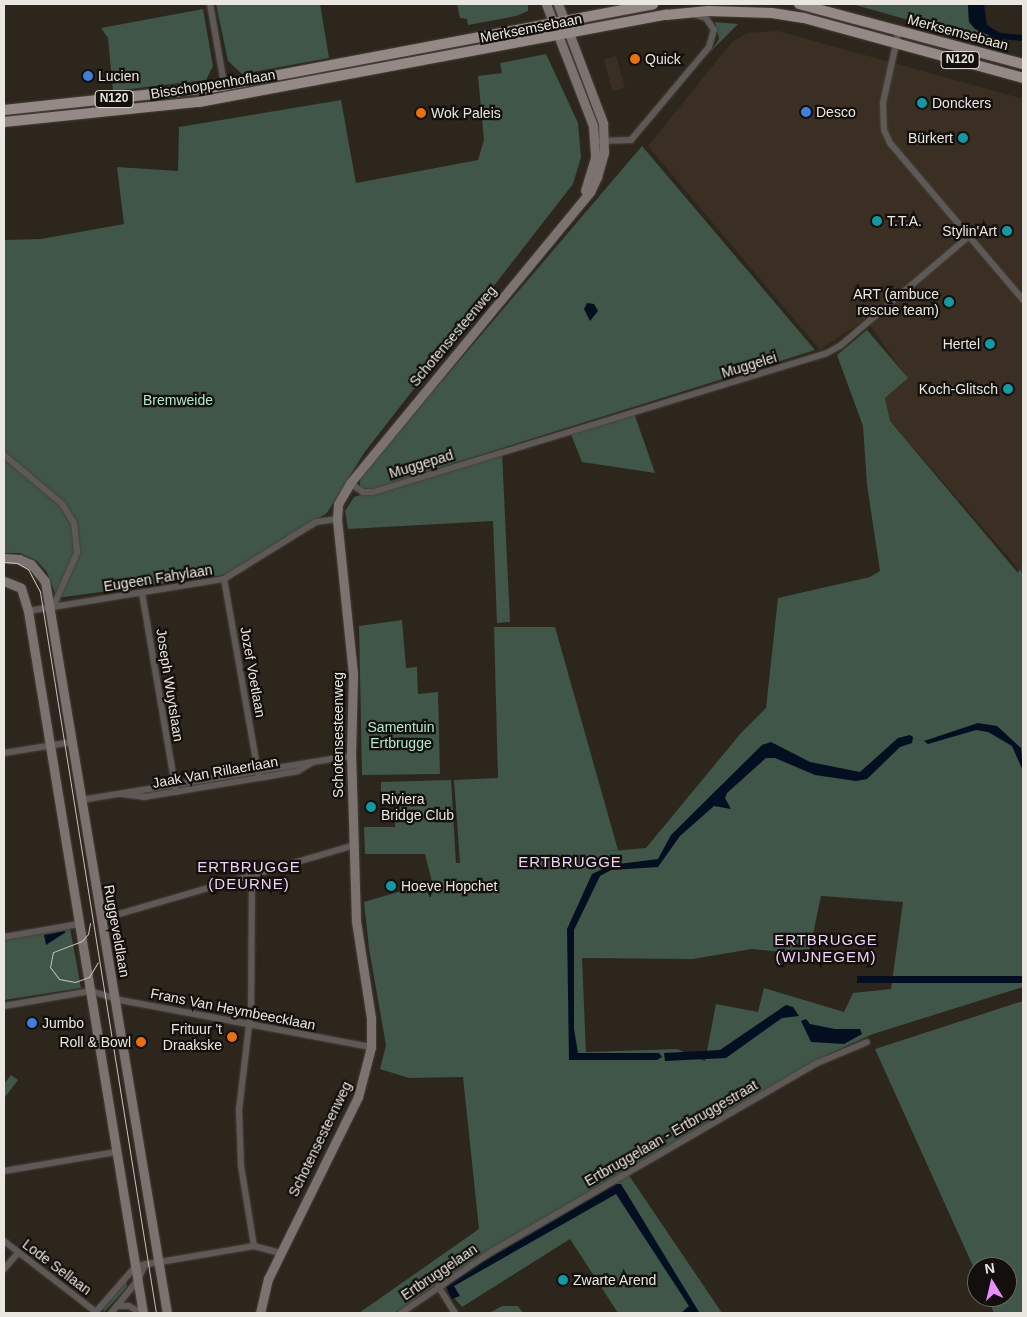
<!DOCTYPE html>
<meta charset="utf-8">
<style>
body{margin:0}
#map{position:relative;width:1027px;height:1317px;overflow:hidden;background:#2c261d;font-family:Arial,sans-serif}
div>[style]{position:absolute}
.built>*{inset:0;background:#3a2f22;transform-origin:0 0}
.green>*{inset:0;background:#3f5649}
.water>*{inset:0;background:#030f21;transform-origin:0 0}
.roads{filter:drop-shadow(0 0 1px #474138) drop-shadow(0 0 1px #474138)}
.street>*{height:6px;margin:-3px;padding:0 3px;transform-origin:3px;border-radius:3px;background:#5e5856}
.secondary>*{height:9px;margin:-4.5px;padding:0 4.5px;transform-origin:4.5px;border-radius:4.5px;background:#7c7371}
.primary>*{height:10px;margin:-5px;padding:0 5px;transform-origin:5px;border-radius:5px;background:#948985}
.tram>*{height:1px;margin:-0.5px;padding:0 0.5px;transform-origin:0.5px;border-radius:0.5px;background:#c8c3bd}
.dots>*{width:14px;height:14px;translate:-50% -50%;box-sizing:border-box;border:2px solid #120f0c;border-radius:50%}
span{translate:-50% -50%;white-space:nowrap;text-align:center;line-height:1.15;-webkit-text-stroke:4.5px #120f0c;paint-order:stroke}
.shield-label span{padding:1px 4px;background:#120f0c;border:1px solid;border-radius:4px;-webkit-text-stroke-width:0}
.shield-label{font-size:12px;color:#eae6e0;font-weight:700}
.street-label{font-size:14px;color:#eae6e0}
.poi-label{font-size:14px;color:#eae6e0}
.left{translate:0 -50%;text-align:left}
.right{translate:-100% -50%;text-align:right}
.park-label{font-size:14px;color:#b1ebcb}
.neighbourhood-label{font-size:15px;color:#f1d2f8;letter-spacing:1px}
.frame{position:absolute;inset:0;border:5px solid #eae6e0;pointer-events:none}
.north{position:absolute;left:967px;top:1257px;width:50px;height:50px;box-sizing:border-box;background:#120f0c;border:1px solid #686561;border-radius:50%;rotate:351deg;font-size:14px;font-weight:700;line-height:20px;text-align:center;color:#eae6e0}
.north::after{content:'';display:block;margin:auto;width:18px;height:22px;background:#e98eff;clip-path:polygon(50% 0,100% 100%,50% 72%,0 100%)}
</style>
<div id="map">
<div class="built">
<i style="clip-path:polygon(778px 31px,1023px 99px,1023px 574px,890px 421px,885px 398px,907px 378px,866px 319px,820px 350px,648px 146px,732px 42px,747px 33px)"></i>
<i style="left:616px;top:56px;width:33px;height:13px;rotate:74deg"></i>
</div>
<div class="green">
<i style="clip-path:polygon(216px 4px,320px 4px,329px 58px,242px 74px,228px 61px)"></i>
<i style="clip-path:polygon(457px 4px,528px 4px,528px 11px,516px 16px,468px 25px,467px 19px,460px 18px)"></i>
<i style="clip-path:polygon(852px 4px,968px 4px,969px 22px,1008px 41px,1007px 48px)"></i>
<i style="clip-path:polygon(203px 9px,213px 66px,206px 80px,113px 91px,108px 38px,101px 28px)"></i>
<i style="clip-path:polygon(715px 22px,738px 24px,711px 51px,719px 39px)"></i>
<i style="clip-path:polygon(546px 54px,578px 123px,581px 157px,573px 184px,364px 453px,327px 513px,231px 574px,57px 598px,47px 572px,37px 561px,20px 553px,4px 553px,4px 240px,41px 239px,124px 224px,117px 167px,178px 171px,179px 127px,341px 100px,356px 183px,478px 160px,484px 140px,478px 76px,502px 73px,500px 63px)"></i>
<i style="clip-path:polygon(642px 146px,815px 350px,372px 489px,360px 488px,360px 477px)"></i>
<i style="clip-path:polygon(evenodd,867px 330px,908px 378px,885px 398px,890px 421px,1018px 573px,1019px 569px,1023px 574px,1023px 987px,873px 1034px,829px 1054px,626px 1171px,722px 1313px,618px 1313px,570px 1239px,462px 1307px,440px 1282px,395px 1313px,359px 1313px,479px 1229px,463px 1077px,409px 1078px,380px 1069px,386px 1045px,369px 949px,364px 902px,432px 882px,425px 854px,365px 854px,364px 827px,395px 827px,394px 799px,381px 798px,381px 782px,451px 780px,456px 863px,460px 863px,454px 780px,498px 778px,494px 627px,555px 627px,618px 850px,599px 852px,646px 848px,741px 733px,766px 708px,778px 598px,870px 577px,880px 571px,867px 485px,863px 426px,837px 355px,867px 330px,821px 896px,903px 902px,891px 989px,853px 993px,844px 1012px,764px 988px,758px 1012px,716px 1004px,705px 1061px,677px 1049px,586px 1052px,582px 958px,693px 959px,752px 949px,783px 952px,810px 949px,821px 896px)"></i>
<i style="clip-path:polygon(634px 413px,655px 473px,582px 462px,570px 432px)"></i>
<i style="clip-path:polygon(502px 452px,510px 622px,497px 623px,493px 521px,348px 529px,345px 511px,354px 497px)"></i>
<i style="clip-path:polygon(402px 620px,406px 668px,417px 667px,418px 694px,438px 692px,440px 774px,362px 775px,359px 626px)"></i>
<i style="clip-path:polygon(70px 928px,81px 988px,4px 1000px,4px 940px)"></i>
<i style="clip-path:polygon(1023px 1001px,1023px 1313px,994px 1313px,987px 1297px,1007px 1297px,1007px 1267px,977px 1267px,977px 1275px,875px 1049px)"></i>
<i style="clip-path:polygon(11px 1075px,18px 1080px,5px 1097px,4px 1084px)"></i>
<i style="clip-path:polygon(126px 1281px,127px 1287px,104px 1312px,103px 1309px)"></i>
<i style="clip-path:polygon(502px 1306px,518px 1306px,523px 1313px,489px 1313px)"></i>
</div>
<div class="water">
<i style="clip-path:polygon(968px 4px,984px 4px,987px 25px,1000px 33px,1023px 35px,1023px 41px,997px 39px,975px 29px,969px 22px)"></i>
<i style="clip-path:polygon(587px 303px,594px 304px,598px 311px,590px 321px,584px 309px)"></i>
<i style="clip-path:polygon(978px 723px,997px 726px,1021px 748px,1023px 771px,1012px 746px,988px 732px,976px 730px,928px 744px,924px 741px)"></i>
<i style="clip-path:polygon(910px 735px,913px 737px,912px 743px,900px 747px,867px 779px,856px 781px,815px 775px,775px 758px,766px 758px,727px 793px,725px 798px,731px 809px,714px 806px,680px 836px,658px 867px,611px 870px,600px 876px,574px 930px,574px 1029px,578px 1053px,659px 1053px,662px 1057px,657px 1060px,569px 1060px,567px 929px,592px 874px,611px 865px,658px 859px,671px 835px,762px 745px,771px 742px,810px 762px,860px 772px,898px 738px)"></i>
<i style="clip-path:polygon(64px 931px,66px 932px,46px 945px,44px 935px)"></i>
<i style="left:1023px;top:976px;width:7px;height:166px;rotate:90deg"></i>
<i style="clip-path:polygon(786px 1005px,793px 1007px,799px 1016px,782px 1018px,726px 1058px,665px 1061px,664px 1053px,720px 1050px)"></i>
<i style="clip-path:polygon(806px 1019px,810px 1024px,835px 1029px,860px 1029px,862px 1034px,844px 1044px,811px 1042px,801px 1021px)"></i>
<i style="clip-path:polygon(616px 1184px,621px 1184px,699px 1312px,681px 1313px,689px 1306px,616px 1194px,454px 1286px,460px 1296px,452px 1299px,446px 1287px,448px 1282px)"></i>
</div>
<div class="roads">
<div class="street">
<i style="left:210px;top:4px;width:86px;rotate:80deg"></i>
<i style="left:899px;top:30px;width:75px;rotate:102.4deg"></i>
<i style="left:883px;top:103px;width:27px;rotate:88deg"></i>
<i style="left:884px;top:130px;width:14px;rotate:65deg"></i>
<i style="left:890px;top:143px;width:206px;rotate:49.7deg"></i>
<i style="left:601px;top:141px;width:30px;rotate:-2deg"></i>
<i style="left:631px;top:140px;width:121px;rotate:-50deg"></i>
<i style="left:709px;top:47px;width:18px;rotate:-74deg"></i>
<i style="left:714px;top:30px;width:14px;rotate:-124deg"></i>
<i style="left:706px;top:18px;width:14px;rotate:-163deg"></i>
<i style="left:4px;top:455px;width:76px;rotate:40.2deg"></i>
<i style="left:62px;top:504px;width:22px;rotate:58deg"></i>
<i style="left:74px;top:523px;width:30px;rotate:84deg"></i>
<i style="left:77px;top:553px;width:57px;rotate:113.9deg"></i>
<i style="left:350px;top:483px;width:16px;rotate:35deg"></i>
<i style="left:363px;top:492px;width:10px"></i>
<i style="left:373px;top:492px;width:473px;rotate:-17deg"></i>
<i style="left:825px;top:354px;width:18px;rotate:-29deg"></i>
<i style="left:841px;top:345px;width:168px;rotate:-40.4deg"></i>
<i style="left:224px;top:579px;width:202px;rotate:80deg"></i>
<i style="left:142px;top:593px;width:202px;rotate:80.3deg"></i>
<i style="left:28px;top:611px;width:199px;rotate:-9.3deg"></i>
<i style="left:224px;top:579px;width:108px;rotate:-31.8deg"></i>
<i style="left:316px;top:522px;width:21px;rotate:-8deg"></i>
<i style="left:4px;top:753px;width:69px;rotate:-9.2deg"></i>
<i style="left:121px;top:794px;width:23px;rotate:7deg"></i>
<i style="left:144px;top:797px;width:117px;rotate:-9.4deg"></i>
<i style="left:259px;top:778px;width:40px;rotate:-10deg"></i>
<i style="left:298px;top:771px;width:17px;rotate:-31deg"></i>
<i style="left:81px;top:800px;width:274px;rotate:-9.3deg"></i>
<i style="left:252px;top:873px;width:136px;rotate:90.4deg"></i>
<i style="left:251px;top:1009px;width:101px;rotate:96.8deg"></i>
<i style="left:239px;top:1109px;width:57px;rotate:88deg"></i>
<i style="left:241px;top:1166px;width:81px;rotate:80.8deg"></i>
<i style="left:102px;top:919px;width:260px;rotate:-16.3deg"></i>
<i style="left:4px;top:937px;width:76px;rotate:-9.8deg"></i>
<i style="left:4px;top:1006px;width:88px;rotate:-9.8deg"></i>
<i style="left:91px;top:991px;width:30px;rotate:17deg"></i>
<i style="left:120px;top:1000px;width:255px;rotate:10.6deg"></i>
<i style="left:4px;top:1171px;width:114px;rotate:-9.6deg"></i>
<i style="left:4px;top:1241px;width:118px;rotate:37.7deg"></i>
<i style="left:4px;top:1269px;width:21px;rotate:-49deg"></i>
<i style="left:438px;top:1286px;width:32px;rotate:58deg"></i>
<i style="left:117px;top:1306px;width:12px"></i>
<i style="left:129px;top:1306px;width:14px;rotate:30deg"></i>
<i style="left:95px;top:1313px;width:62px;rotate:-48.9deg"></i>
<i style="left:136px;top:1266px;width:120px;rotate:-9.6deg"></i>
<i style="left:254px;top:1246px;width:28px;rotate:15deg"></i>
<i style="left:111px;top:1313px;width:43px;rotate:-50.7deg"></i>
<i style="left:138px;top:1280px;width:17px;rotate:-66deg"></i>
<i style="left:401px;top:1313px;width:109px;rotate:-34.1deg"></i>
<i style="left:491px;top:1252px;width:377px;rotate:-30.1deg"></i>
<i style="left:817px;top:1063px;width:54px;rotate:-22.8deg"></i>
</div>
<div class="secondary">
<i style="left:546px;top:4px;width:131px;rotate:68.9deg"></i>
<i style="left:593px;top:126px;width:32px;rotate:86deg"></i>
<i style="left:595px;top:158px;width:34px;rotate:107deg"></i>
<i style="left:4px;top:558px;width:15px;rotate:4deg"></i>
<i style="left:19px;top:559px;width:13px;rotate:23deg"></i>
<i style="left:31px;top:564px;width:22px;rotate:51deg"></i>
<i style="left:45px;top:581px;width:742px;rotate:80.54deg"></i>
<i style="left:4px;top:581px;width:18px;rotate:22deg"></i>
<i style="left:21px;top:588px;width:24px;rotate:73deg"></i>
<i style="left:28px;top:611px;width:711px;rotate:80.7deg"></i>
<i style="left:260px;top:1313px;width:35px;rotate:-77deg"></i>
<i style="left:268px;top:1279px;width:203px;rotate:-63.7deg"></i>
<i style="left:358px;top:1097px;width:52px;rotate:-75.4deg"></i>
<i style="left:371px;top:1047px;width:29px;rotate:-90deg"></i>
<i style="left:371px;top:1018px;width:98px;rotate:-98.8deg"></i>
<i style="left:356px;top:921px;width:165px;rotate:-91.7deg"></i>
<i style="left:351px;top:756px;width:82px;rotate:-88.6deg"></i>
<i style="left:353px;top:674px;width:156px;rotate:-95.9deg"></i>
<i style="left:337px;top:519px;width:15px;rotate:-86deg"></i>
<i style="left:338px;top:504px;width:24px;rotate:-60deg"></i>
<i style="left:350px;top:483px;width:377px;rotate:-50.5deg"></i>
<i style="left:590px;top:192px;width:17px;rotate:-65deg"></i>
<i style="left:597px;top:177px;width:26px;rotate:-74deg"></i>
<i style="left:604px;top:152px;width:29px;rotate:-92deg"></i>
<i style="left:603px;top:123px;width:127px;rotate:-110.7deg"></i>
</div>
<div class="primary">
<i style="left:799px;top:4px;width:232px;rotate:15deg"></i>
<i style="left:4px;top:110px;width:207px;rotate:-6.1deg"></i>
<i style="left:210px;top:88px;width:451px;rotate:-10.7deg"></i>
<i style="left:4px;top:122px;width:196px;rotate:-5.9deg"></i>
<i style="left:199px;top:102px;width:475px;rotate:-10.6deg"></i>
<i style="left:666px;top:15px;width:42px;rotate:-5.4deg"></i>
<i style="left:708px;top:11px;width:64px;rotate:1.8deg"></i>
<i style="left:772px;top:13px;width:32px;rotate:9deg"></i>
<i style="left:804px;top:18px;width:227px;rotate:15.3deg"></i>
</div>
</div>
<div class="tram">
<i style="left:4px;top:562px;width:13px;rotate:4deg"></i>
<i style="left:17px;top:563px;width:13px;rotate:29deg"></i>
<i style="left:28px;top:569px;width:26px;rotate:62deg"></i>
<i style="left:40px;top:592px;width:730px;rotate:80.86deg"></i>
<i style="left:90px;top:923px;width:11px;rotate:100deg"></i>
<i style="left:88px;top:934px;width:9px;rotate:131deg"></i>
<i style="left:82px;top:941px;width:31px;rotate:159deg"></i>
<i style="left:53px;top:952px;width:15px;rotate:101deg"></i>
<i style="left:50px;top:967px;width:15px;rotate:53deg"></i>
<i style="left:59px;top:979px;width:16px;rotate:11deg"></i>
<i style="left:75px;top:982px;width:15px;rotate:-20deg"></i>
<i style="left:89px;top:977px;width:17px;rotate:-59deg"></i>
</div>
<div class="dots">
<i style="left:635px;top:59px;background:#e8710a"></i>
<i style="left:88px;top:76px;background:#3f7fe0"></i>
<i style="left:922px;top:103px;background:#0f9aa8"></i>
<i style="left:806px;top:112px;background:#3f7fe0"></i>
<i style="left:421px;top:113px;background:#e8710a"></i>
<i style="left:963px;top:138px;background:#0f9aa8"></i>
<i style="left:877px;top:221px;background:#0f9aa8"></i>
<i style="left:1007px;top:231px;background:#0f9aa8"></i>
<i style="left:949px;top:302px;background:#0f9aa8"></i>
<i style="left:990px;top:344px;background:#0f9aa8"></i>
<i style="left:1008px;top:389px;background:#0f9aa8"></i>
<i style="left:371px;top:807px;background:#0f9aa8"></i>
<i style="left:391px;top:886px;background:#0f9aa8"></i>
<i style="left:32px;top:1023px;background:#3f7fe0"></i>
<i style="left:232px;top:1037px;background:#e8710a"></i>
<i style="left:141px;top:1042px;background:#e8710a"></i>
<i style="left:563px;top:1280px;background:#0f9aa8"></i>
</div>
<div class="shield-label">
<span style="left:960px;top:60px">N120</span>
<span style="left:114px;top:99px">N120</span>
</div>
<div class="street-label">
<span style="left:531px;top:28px;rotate:-11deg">Merksemsebaan</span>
<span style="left:958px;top:32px;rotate:15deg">Merksemsebaan</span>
<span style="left:213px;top:84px;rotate:-9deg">Bisschoppenhoflaan</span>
<span style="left:453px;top:336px;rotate:-50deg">Schotensesteenweg</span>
<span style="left:749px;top:365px;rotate:-17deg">Muggelei</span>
<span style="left:421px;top:464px;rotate:-17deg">Muggepad</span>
<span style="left:158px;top:578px;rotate:-9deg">Eugeen Fahylaan</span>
<span style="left:253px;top:672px;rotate:80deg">Jozef Voetlaan</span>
<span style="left:170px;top:685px;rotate:81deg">Joseph Wuytslaan</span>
<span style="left:338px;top:735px;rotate:-90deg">Schotensesteenweg</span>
<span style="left:215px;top:772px;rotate:-10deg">Jaak Van Rillaerlaan</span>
<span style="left:117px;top:931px;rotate:80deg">Ruggeveldlaan</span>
<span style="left:233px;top:1009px;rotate:11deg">Frans Van Heymbeecklaan</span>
<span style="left:671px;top:1133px;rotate:-30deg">Ertbruggelaan - Ertbruggestraat</span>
<span style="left:320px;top:1139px;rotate:-64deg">Schotensesteenweg</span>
<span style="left:57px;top:1267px;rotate:37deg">Lode Sellaan</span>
<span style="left:439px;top:1272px;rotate:-34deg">Ertbruggelaan</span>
</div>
<div class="poi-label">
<span class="left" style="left:645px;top:59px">Quick</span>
<span class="left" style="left:98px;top:76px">Lucien</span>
<span class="left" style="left:932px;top:103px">Donckers</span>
<span class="left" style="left:816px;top:112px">Desco</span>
<span class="left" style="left:431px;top:113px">Wok Paleis</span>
<span class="right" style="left:953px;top:138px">Bürkert</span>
<span class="left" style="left:887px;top:221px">T.T.A.</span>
<span class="right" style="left:997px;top:231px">Stylin'Art</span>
<span class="right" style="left:939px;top:302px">ART (ambuce<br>rescue team)</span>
<span class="right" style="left:980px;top:344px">Hertel</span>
<span class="right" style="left:998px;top:389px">Koch-Glitsch</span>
<span class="left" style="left:381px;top:807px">Riviera<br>Bridge Club</span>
<span class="left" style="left:401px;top:886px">Hoeve Hopchet</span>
<span class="left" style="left:42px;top:1023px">Jumbo</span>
<span class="right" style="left:222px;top:1037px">Frituur 't<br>Draakske</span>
<span class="right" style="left:131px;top:1042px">Roll &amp; Bowl</span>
<span class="left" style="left:573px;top:1280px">Zwarte Arend</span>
</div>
<div class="park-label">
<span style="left:178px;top:400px">Bremweide</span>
<span style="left:401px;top:735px">Samentuin<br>Ertbrugge</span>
</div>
<div class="neighbourhood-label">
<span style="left:570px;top:862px">ERTBRUGGE</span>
<span style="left:249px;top:875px">ERTBRUGGE<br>(DEURNE)</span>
<span style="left:826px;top:948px">ERTBRUGGE<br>(WIJNEGEM)</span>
</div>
<div class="frame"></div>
<div class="north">N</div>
</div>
